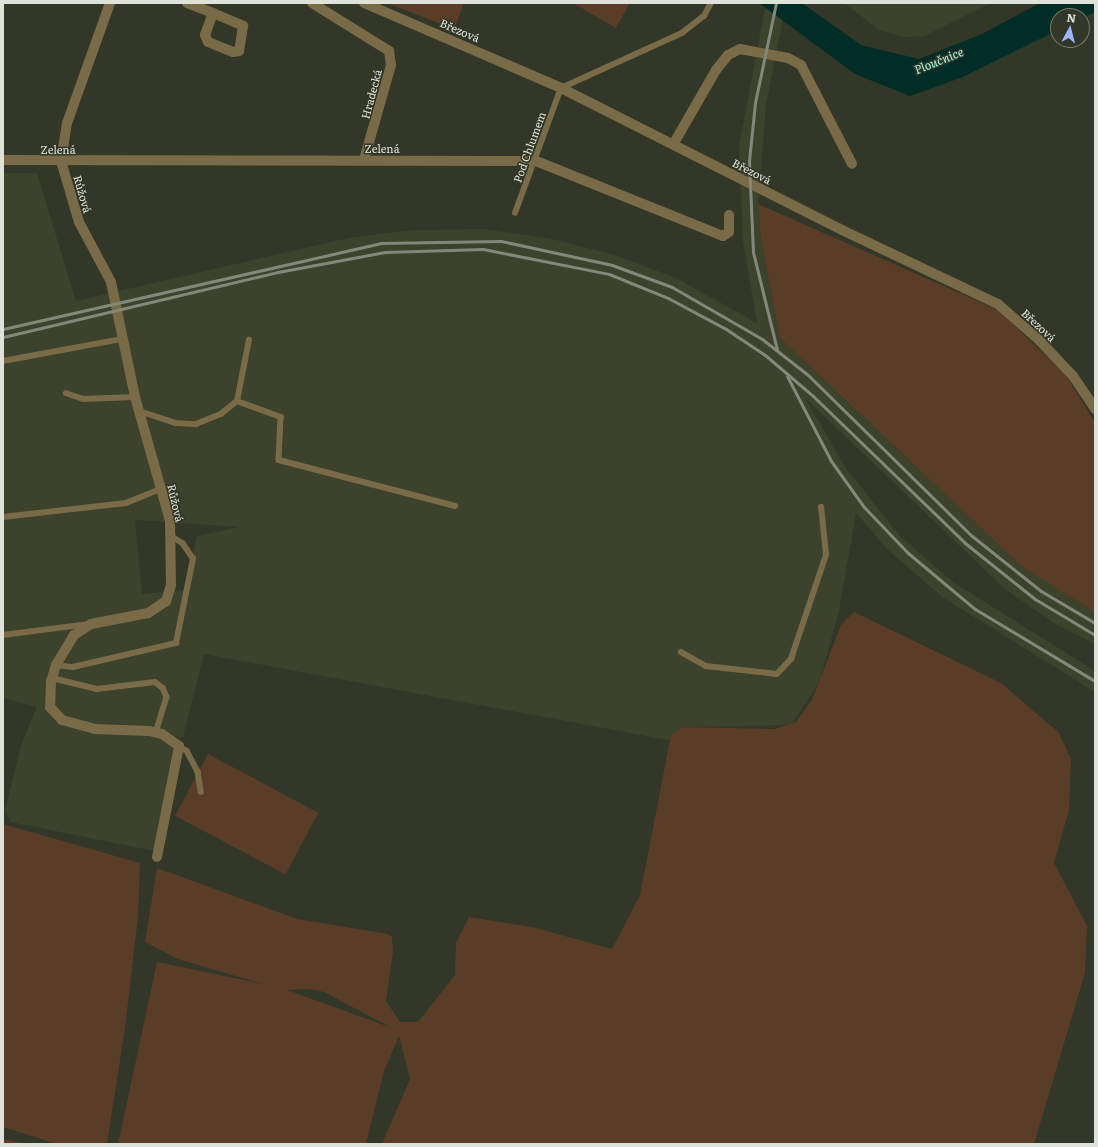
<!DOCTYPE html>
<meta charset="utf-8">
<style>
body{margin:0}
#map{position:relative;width:1098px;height:1147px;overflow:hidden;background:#333727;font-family:Literata,serif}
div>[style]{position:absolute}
.built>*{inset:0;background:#3c422b}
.green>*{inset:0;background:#593d28;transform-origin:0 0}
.water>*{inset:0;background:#022d26}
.service>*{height:5.5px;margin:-2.75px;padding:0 2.75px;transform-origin:2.75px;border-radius:2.75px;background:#796b48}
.minor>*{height:10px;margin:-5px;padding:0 5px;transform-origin:5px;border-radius:5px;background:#796b48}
.rail>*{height:3px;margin:-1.5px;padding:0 1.5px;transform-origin:1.5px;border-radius:1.5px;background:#84887a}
span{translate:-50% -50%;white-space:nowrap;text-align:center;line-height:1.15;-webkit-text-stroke:3px #333727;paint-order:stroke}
.street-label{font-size:11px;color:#dfe2d8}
.water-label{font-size:12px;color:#a0f7e6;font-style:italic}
.frame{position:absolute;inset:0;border:4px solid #dfe2d8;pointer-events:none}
.north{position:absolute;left:1050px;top:8px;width:40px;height:40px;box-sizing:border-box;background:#333727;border:1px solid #787b6e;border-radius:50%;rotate:7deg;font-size:11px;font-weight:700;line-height:16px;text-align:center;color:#dfe2d8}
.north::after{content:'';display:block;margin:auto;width:14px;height:18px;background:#9eb4fd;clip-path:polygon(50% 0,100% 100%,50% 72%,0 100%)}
</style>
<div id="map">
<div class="built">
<i style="clip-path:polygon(evenodd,766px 3px,786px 3px,766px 105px,758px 204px,761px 240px,780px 338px,1022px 567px,1095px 612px,1095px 644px,1054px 623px,1005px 589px,806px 399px,845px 467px,900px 536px,953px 582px,1095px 671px,1095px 692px,942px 597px,887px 549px,856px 513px,839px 611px,819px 683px,791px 725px,681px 727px,668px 740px,204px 654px,183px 737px,175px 736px,154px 851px,11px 822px,5px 811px,21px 745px,37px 707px,3px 698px,3px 173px,37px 173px,76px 301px,348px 238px,413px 230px,485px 229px,552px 239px,615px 255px,676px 278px,757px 323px,743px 242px,739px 146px,766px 3px,135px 520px,239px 527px,197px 536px,185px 590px,142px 594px,135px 520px)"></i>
<i style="clip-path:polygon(844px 3px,991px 3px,925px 36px,904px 37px,879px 30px)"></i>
</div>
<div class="green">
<i style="clip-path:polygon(387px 3px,464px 3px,454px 29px)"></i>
<i style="clip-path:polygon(573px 3px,630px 3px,616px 28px)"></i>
<i style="clip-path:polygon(758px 204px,998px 310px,1065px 374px,1095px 423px,1095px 612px,1022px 567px,780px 338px,761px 240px)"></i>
<i style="clip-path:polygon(evenodd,854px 612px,1001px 683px,1059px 733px,1071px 759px,1069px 810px,1054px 863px,1087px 926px,1085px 973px,1034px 1144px,382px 1144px,410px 1079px,399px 1036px,384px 1071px,366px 1144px,118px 1144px,157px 962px,263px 984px,178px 959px,145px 942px,157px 868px,297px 919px,388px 934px,392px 937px,393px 952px,386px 1001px,400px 1022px,418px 1022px,455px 975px,456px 943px,469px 917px,532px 927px,612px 949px,640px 895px,671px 735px,681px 727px,775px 729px,796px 722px,812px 700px,841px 625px,854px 612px,309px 989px,324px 992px,392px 1028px,287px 990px,309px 989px)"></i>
<i style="left:208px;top:754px;width:125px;height:70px;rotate:28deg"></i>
<i style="clip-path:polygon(3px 824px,140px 863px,138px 917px,125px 1028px,107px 1144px,57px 1144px,3px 1127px)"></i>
<i style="clip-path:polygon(3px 1139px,27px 1144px,3px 1144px)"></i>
</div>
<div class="water">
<i style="clip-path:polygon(759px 3px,802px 3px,861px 45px,919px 59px,982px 34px,1040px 3px,1095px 3px,1095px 12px,1082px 18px,1058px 16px,1058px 30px,963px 77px,910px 96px,855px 74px)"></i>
</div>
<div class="service">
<i style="left:515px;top:213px;width:133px;rotate:-69.8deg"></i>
<i style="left:561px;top:88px;width:133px;rotate:-24.4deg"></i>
<i style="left:682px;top:33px;width:28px;rotate:-38deg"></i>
<i style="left:704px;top:16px;width:15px;rotate:-62deg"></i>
<i style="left:3px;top:361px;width:121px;rotate:-10.5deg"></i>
<i style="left:66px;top:393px;width:18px;rotate:19deg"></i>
<i style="left:83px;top:399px;width:52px;rotate:-2.2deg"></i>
<i style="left:237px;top:401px;width:47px;rotate:20deg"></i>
<i style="left:281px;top:417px;width:43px;rotate:92.7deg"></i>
<i style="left:279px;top:460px;width:182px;rotate:14.6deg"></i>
<i style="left:139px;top:411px;width:38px;rotate:18deg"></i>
<i style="left:175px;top:423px;width:21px;rotate:3deg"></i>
<i style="left:196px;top:424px;width:27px;rotate:-22deg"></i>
<i style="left:221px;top:414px;width:21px;rotate:-39deg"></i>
<i style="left:237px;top:401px;width:62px;rotate:-78.9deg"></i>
<i style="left:3px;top:517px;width:124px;rotate:-6.5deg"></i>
<i style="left:126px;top:503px;width:38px;rotate:-22deg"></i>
<i style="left:3px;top:635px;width:87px;rotate:-7.3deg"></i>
<i style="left:681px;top:652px;width:29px;rotate:29deg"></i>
<i style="left:706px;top:666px;width:71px;rotate:6.4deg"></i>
<i style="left:777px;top:674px;width:21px;rotate:-47deg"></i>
<i style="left:791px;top:659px;width:110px;rotate:-71.4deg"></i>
<i style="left:826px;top:555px;width:48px;rotate:-95.9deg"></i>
<i style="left:56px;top:665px;width:17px;rotate:7deg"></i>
<i style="left:73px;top:667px;width:106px;rotate:-13.1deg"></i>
<i style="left:176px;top:643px;width:86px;rotate:-78.6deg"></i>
<i style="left:193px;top:559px;width:18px;rotate:-124deg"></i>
<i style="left:183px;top:544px;width:15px;rotate:-148deg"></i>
<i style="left:52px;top:678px;width:46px;rotate:13.7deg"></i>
<i style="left:97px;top:689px;width:58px;rotate:-6.9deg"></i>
<i style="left:155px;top:682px;width:10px;rotate:37deg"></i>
<i style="left:163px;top:688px;width:10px;rotate:66deg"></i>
<i style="left:167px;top:697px;width:37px;rotate:107deg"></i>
<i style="left:179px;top:746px;width:9px;rotate:32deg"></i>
<i style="left:187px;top:751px;width:24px;rotate:62deg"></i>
<i style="left:198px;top:772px;width:20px;rotate:81deg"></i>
</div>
<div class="minor">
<i style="left:110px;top:3px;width:127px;rotate:109.7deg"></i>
<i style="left:67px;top:123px;width:38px;rotate:99deg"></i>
<i style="left:61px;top:161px;width:64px;rotate:73.6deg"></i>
<i style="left:79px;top:222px;width:68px;rotate:61.9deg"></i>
<i style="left:111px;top:282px;width:117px;rotate:78.2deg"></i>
<i style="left:135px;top:397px;width:129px;rotate:74.2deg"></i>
<i style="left:170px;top:521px;width:64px;rotate:89.1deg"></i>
<i style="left:171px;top:585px;width:17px;rotate:107deg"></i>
<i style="left:166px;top:601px;width:22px;rotate:146deg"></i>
<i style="left:148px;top:613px;width:58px;rotate:169.1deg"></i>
<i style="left:91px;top:624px;width:20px;rotate:147deg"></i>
<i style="left:74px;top:635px;width:35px;rotate:121deg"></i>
<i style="left:56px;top:665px;width:17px;rotate:107deg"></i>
<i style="left:51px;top:681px;width:26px;rotate:92deg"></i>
<i style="left:50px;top:707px;width:18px;rotate:47deg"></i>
<i style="left:62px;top:720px;width:34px;rotate:15deg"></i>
<i style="left:95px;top:729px;width:54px;rotate:2.1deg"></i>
<i style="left:149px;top:731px;width:13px;rotate:13deg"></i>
<i style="left:162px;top:734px;width:21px;rotate:35deg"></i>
<i style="left:179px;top:746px;width:113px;rotate:101.2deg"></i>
<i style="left:187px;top:3px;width:28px;rotate:21deg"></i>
<i style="left:213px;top:13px;width:33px;rotate:23deg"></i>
<i style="left:243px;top:26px;width:25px;rotate:99deg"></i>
<i style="left:239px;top:51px;width:6px;rotate:171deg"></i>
<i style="left:233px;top:52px;width:27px;rotate:-158deg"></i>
<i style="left:208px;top:42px;width:8px;rotate:-113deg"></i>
<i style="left:205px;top:35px;width:23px;rotate:-70deg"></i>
<i style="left:312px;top:3px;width:91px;rotate:31.9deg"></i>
<i style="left:389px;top:51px;width:14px;rotate:82deg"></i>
<i style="left:391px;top:65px;width:99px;rotate:105.9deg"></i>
<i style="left:364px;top:3px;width:215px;rotate:23.3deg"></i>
<i style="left:561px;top:88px;width:315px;rotate:26.8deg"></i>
<i style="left:842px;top:230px;width:173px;rotate:25.4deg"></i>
<i style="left:998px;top:304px;width:55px;rotate:41.3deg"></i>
<i style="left:1039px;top:340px;width:50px;rotate:46.6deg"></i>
<i style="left:1073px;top:376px;width:40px;rotate:56deg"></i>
<i style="left:674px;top:143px;width:84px;rotate:-60.1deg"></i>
<i style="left:716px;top:70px;width:19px;rotate:-51deg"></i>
<i style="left:728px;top:55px;width:13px;rotate:-27deg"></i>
<i style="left:740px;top:49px;width:49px;rotate:10.6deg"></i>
<i style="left:788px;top:58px;width:15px;rotate:28deg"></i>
<i style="left:801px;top:65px;width:111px;rotate:62.7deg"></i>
<i style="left:3px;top:160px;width:533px;rotate:0.11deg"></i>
<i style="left:536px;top:161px;width:201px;rotate:21.9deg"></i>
<i style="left:723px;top:236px;width:7px;rotate:-34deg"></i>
<i style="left:729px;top:232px;width:17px;rotate:-90deg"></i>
</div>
<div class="rail">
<i style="left:776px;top:3px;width:102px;rotate:101.9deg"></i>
<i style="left:755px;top:103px;width:58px;rotate:95.9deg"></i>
<i style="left:749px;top:161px;width:91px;rotate:87.5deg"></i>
<i style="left:753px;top:252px;width:101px;rotate:76.2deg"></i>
<i style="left:3px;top:329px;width:388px;rotate:-12.8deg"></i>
<i style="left:381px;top:243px;width:120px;rotate:-1deg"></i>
<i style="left:501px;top:241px;width:114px;rotate:12.2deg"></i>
<i style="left:612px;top:265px;width:64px;rotate:20.1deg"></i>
<i style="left:672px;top:287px;width:104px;rotate:30deg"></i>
<i style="left:762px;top:339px;width:58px;rotate:38deg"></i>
<i style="left:808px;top:375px;width:230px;rotate:44.5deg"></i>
<i style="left:972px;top:536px;width:88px;rotate:38.6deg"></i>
<i style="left:1041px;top:591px;width:63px;rotate:30.7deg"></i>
<i style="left:3px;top:337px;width:283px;rotate:-13.3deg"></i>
<i style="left:278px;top:272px;width:109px;rotate:-10.6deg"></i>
<i style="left:385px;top:252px;width:98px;rotate:-1.8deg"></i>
<i style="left:483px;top:249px;width:128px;rotate:11.2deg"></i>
<i style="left:609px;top:274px;width:64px;rotate:22.1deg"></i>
<i style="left:668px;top:298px;width:66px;rotate:28.1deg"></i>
<i style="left:726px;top:329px;width:47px;rotate:33.7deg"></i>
<i style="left:765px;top:355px;width:63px;rotate:40.5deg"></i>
<i style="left:813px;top:396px;width:211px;rotate:44deg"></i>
<i style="left:965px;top:543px;width:90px;rotate:38.7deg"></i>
<i style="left:1035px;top:599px;width:70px;rotate:31deg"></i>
<i style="left:787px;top:376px;width:96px;rotate:62.6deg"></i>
<i style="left:831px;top:461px;width:57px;rotate:54.3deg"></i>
<i style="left:864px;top:507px;width:64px;rotate:46.3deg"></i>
<i style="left:908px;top:553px;width:87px;rotate:39.9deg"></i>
<i style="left:975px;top:609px;width:140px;rotate:31deg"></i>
</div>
<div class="street-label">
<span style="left:460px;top:30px;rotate:23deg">Březová</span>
<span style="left:371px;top:94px;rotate:-75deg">Hradecká</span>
<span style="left:529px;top:147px;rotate:-70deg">Pod Chlumem</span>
<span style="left:382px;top:148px">Zelená</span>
<span style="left:58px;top:149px">Zelená</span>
<span style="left:752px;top:171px;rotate:27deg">Březová</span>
<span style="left:83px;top:194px;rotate:74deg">Růžová</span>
<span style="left:1039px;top:325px;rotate:43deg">Březová</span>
<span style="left:176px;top:503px;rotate:77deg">Růžová</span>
</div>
<div class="water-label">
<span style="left:939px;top:61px;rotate:-22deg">Ploučnice</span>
</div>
<div class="frame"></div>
<div class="north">N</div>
</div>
